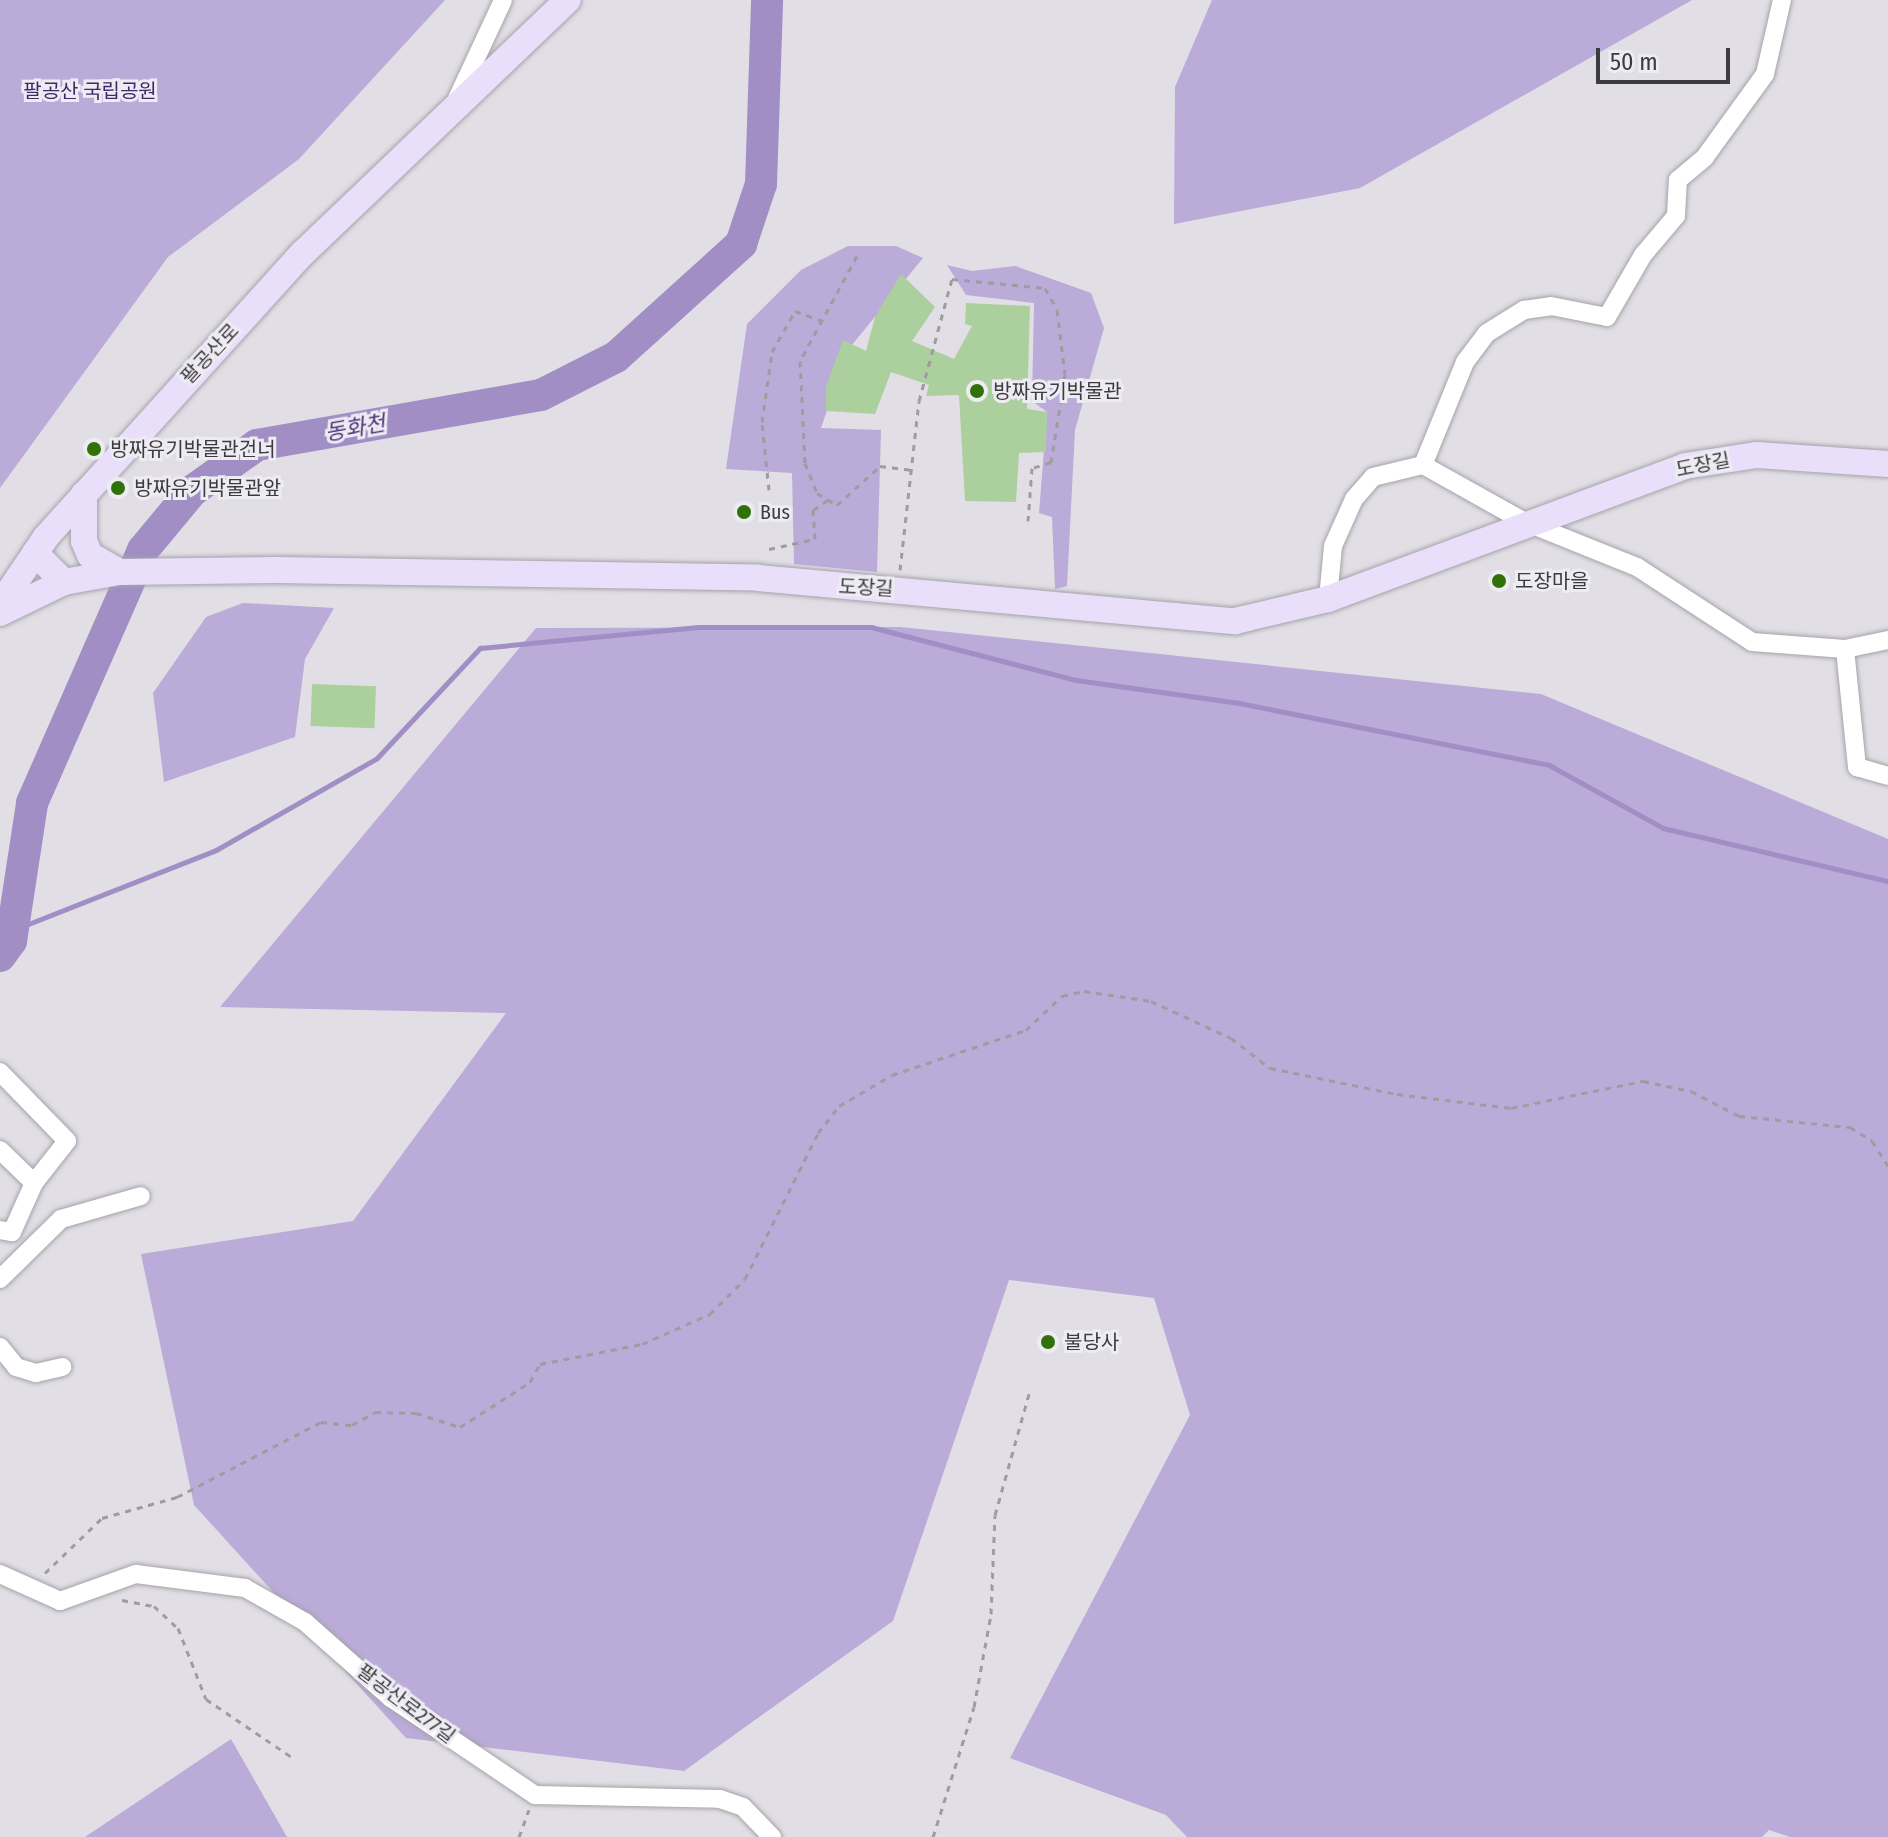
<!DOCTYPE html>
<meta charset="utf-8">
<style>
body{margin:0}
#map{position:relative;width:1888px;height:1837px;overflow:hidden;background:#e1dfe5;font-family:"Fira Sans Condensed","Noto Sans KR",sans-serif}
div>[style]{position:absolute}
.green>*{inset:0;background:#baabd9}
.stream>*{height:5px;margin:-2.5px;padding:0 2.5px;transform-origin:2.5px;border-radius:2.5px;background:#a08ec5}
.river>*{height:32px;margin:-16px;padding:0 16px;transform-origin:16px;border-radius:16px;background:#a08ec5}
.building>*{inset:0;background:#abd09d;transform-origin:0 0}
.path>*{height:3px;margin-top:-1.5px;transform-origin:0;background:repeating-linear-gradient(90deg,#9e9ca1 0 6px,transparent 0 12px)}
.roads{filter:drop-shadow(0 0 2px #a5a3a9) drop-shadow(0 0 2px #a5a3a9)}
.street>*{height:18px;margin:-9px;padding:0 9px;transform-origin:9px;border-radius:9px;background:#fff}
.secondary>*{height:26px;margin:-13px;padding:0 13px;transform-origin:13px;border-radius:13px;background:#e9dffb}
.dots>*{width:22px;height:22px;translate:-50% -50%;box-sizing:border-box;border:4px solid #eeecf3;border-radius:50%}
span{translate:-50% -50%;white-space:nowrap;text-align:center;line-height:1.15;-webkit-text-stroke:6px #eeecf3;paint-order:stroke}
.park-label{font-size:20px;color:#422769}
.street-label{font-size:20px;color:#3c3b3e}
.poi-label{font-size:20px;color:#3c3b3e}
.left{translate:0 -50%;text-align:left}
.water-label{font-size:22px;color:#503679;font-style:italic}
.scale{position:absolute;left:1596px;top:48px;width:134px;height:36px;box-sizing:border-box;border:4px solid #3c3b3e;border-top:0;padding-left:10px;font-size:24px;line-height:28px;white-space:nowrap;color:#3c3b3e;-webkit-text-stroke:6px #eeecf3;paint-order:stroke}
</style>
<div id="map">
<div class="green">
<i style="clip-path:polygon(0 0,445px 0,299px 159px,168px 257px,0 488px)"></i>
<i style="clip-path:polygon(1212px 0,1692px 0,1360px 188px,1174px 224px,1175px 87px)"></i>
<i style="clip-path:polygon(848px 246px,896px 246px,923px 258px,847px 351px,821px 428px,881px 430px,877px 572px,794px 564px,792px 473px,726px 469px,747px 324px,801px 270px)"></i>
<i style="clip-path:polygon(947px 265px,972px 271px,1015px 266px,1091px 293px,1104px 328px,1075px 430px,1067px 586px,1055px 589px,1052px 517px,1039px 513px,1047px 412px,1032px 401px,1034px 303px,966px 295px)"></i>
<i style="clip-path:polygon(243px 603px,334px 608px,305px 659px,295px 737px,164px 782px,153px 693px,206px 617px)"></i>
<i style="clip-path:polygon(901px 627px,1541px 694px,1888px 839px,1888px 1837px,1790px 1837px,1769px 1830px,1762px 1837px,1187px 1837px,1166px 1815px,1010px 1758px,1190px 1415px,1154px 1298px,1009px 1280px,893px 1621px,684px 1771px,406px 1738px,194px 1505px,141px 1254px,353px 1221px,506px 1013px,220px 1007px,536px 628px)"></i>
<i style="clip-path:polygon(231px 1739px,287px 1837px,85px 1837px)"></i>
</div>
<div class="stream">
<i style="left:13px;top:930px;width:218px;rotate:-21.5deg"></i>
<i style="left:216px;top:850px;width:185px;rotate:-29.7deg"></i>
<i style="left:377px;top:758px;width:151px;rotate:-46.9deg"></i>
<i style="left:480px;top:648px;width:219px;rotate:-5.5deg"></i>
<i style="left:698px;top:627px;width:173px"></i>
<i style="left:871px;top:627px;width:212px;rotate:14.5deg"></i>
<i style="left:1076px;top:680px;width:165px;rotate:8deg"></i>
<i style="left:1239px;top:703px;width:316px;rotate:11.3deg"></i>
<i style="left:1549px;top:765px;width:130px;rotate:28.9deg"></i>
<i style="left:1663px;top:828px;width:231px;rotate:13.3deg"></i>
</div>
<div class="river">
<i style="left:0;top:956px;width:19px;rotate:-54deg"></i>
<i style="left:11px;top:941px;width:140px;rotate:-81.3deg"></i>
<i style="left:32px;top:803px;width:276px;rotate:-66.3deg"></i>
<i style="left:143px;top:550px;width:77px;rotate:-50.3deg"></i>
<i style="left:192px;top:491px;width:80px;rotate:-35.3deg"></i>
<i style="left:257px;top:445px;width:288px;rotate:-10deg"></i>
<i style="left:541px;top:395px;width:84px;rotate:-26.9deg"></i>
<i style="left:616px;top:357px;width:169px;rotate:-42.1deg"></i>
<i style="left:741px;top:244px;width:63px;rotate:-71.6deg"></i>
<i style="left:761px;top:184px;width:184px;rotate:-88.1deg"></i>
</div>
<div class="building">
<i style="clip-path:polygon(901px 274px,935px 307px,912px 341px,954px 359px,972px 326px,965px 324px,966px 303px,1030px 306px,1027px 409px,1047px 412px,1046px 452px,1019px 453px,1016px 502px,965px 501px,959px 395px,926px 396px,929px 385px,891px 372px,875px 414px,826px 411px,826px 387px,843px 340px,866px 351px,875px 317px)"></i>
<i style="left:312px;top:684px;width:64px;height:42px;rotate:2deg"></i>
</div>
<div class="path">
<i style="left:857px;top:256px;width:119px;rotate:118.5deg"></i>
<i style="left:800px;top:361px;width:102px;rotate:87.2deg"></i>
<i style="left:805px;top:463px;width:32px;rotate:68deg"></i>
<i style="left:817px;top:493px;width:23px;rotate:31deg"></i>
<i style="left:837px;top:505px;width:58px;rotate:-42.2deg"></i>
<i style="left:880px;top:466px;width:33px;rotate:7deg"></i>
<i style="left:769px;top:490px;width:68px;rotate:-95.9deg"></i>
<i style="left:762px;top:422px;width:71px;rotate:-81.9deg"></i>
<i style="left:772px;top:352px;width:47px;rotate:-60.7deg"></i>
<i style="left:795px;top:311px;width:29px;rotate:20deg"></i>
<i style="left:769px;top:549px;width:47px;rotate:-12.3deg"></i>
<i style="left:815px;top:539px;width:29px;rotate:-94deg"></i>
<i style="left:813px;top:510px;width:18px;rotate:-34deg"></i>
<i style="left:900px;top:570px;width:170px;rotate:-83.6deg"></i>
<i style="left:919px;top:401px;width:126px;rotate:-74.9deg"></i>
<i style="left:952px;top:279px;width:93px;rotate:5.5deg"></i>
<i style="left:1045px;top:288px;width:25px;rotate:61deg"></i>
<i style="left:1057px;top:310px;width:64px;rotate:82.9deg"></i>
<i style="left:1065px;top:374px;width:89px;rotate:99deg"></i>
<i style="left:1051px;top:462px;width:20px;rotate:162deg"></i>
<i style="left:1032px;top:468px;width:53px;rotate:94.3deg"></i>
<i style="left:45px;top:1573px;width:79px;rotate:-44deg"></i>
<i style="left:102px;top:1518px;width:78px;rotate:-15.6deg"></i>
<i style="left:177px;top:1497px;width:162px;rotate:-27.5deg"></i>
<i style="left:321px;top:1422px;width:31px;rotate:6deg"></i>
<i style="left:352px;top:1425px;width:26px;rotate:-29deg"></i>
<i style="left:375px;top:1412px;width:41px;rotate:1.4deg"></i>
<i style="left:416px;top:1413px;width:46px;rotate:17.7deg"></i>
<i style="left:460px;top:1427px;width:83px;rotate:-32.7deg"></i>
<i style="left:530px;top:1382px;width:21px;rotate:-61deg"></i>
<i style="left:540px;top:1364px;width:104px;rotate:-11.1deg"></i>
<i style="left:642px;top:1344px;width:74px;rotate:-23.8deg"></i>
<i style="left:710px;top:1314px;width:49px;rotate:-45deg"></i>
<i style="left:745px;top:1279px;width:163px;rotate:-63.4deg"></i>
<i style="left:818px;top:1133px;width:34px;rotate:-52deg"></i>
<i style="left:839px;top:1106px;width:61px;rotate:-30.3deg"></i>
<i style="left:892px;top:1075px;width:141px;rotate:-18.6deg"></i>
<i style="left:1026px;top:1030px;width:50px;rotate:-43.4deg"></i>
<i style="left:1062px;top:996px;width:23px;rotate:-13deg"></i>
<i style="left:1084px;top:991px;width:68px;rotate:8.5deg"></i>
<i style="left:1151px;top:1001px;width:88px;rotate:24.8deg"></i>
<i style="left:1231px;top:1038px;width:49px;rotate:37.6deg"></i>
<i style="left:1270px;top:1068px;width:130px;rotate:11.6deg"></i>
<i style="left:1397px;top:1094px;width:115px;rotate:7deg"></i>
<i style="left:1511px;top:1108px;width:135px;rotate:-11.6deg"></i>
<i style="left:1643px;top:1081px;width:49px;rotate:11.8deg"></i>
<i style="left:1691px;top:1091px;width:54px;rotate:27.5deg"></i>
<i style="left:1739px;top:1116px;width:112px;rotate:5.7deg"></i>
<i style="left:1850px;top:1127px;width:26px;rotate:32deg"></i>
<i style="left:1872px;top:1141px;width:30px;rotate:57deg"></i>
<i style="left:122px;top:1600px;width:33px;rotate:11deg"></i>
<i style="left:154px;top:1606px;width:33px;rotate:43deg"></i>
<i style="left:178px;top:1628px;width:76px;rotate:68.5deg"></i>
<i style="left:206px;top:1699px;width:105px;rotate:34.1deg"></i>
<i style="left:519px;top:1837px;width:29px;rotate:-70deg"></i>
<i style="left:933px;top:1837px;width:136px;rotate:-72.5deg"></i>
<i style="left:974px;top:1707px;width:95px;rotate:-79.6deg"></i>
<i style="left:991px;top:1614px;width:99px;rotate:-87.7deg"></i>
<i style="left:995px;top:1515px;width:126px;rotate:-74.3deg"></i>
</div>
<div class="roads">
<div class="street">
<i style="left:456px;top:101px;width:111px;rotate:-65deg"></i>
<i style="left:1423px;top:465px;width:111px;rotate:-67.8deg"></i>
<i style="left:1465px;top:362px;width:36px;rotate:-53deg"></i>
<i style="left:1487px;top:333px;width:44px;rotate:-31.9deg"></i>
<i style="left:1524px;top:310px;width:27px;rotate:-8deg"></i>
<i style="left:1551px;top:306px;width:57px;rotate:11.1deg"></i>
<i style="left:1607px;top:317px;width:72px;rotate:-59.9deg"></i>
<i style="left:1643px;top:255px;width:51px;rotate:-49.8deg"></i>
<i style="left:1676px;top:216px;width:36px;rotate:-87deg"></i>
<i style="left:1678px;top:180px;width:35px;rotate:-40deg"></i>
<i style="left:1705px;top:157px;width:102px;rotate:-54.1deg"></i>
<i style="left:1765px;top:74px;width:76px;rotate:-77.1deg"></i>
<i style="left:1328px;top:599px;width:53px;rotate:-84.6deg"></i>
<i style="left:1333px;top:546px;width:51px;rotate:-65.9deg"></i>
<i style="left:1354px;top:499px;width:29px;rotate:-49deg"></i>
<i style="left:1373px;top:477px;width:51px;rotate:-13.5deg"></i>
<i style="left:1423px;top:465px;width:117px;rotate:29.2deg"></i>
<i style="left:1525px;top:522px;width:121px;rotate:21.9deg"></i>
<i style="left:1637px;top:567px;width:137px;rotate:33.1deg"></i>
<i style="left:1752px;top:642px;width:93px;rotate:4.3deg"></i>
<i style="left:1845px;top:649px;width:44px;rotate:-11.8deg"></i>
<i style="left:1845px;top:649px;width:119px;rotate:84.2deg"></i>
<i style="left:1857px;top:767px;width:32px;rotate:16deg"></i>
<i style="left:0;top:1072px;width:96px;rotate:45.8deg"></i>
<i style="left:67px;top:1141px;width:53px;rotate:128.2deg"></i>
<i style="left:34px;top:1183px;width:54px;rotate:114.2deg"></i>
<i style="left:12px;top:1232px;width:12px;rotate:-171deg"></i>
<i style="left:0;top:1150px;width:47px;rotate:44.1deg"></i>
<i style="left:0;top:1279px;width:86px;rotate:-44.5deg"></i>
<i style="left:61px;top:1219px;width:83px;rotate:-16deg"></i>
<i style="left:0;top:1347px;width:26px;rotate:51deg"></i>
<i style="left:16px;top:1367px;width:21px;rotate:17deg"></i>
<i style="left:36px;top:1373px;width:27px;rotate:-13deg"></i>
<i style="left:0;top:1574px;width:66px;rotate:24.2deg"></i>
<i style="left:60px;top:1601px;width:81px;rotate:-19.6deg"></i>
<i style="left:136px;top:1574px;width:110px;rotate:7.3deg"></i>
<i style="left:245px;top:1588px;width:69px;rotate:29.5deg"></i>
<i style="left:305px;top:1622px;width:115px;rotate:41.5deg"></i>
<i style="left:391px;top:1698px;width:174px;rotate:34deg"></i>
<i style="left:535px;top:1795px;width:185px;rotate:1.2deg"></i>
<i style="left:720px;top:1799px;width:24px;rotate:19deg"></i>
<i style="left:743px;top:1807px;width:42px;rotate:46deg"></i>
</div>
<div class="secondary">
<i style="left:84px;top:494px;width:47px;rotate:90deg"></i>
<i style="left:84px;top:541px;width:15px;rotate:67deg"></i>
<i style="left:90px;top:555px;width:34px;rotate:30deg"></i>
<i style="left:35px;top:553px;width:41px;rotate:45deg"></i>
<i style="left:64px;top:582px;width:56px;rotate:-10.3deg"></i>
<i style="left:119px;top:572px;width:156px;rotate:-0.7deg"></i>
<i style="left:275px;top:570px;width:483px;rotate:0.9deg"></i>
<i style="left:758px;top:578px;width:479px;rotate:5.2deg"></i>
<i style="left:1235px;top:621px;width:96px;rotate:-13.3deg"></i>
<i style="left:1328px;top:599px;width:381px;rotate:-20.4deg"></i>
<i style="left:1685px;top:466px;width:73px;rotate:-8.7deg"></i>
<i style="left:1757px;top:455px;width:131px;rotate:3.9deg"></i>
<i style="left:0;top:605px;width:82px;rotate:-55.9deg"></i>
<i style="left:46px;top:537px;width:383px;rotate:-47.9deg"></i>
<i style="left:303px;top:253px;width:366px;rotate:-43.7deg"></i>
<i style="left:0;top:613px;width:71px;rotate:-25.8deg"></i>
</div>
</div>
<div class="dots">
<i style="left:977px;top:391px;background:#307108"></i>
<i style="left:94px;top:449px;background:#307108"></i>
<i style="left:118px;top:488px;background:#307108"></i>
<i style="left:744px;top:512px;background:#307108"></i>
<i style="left:1499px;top:581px;background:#307108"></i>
<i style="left:1048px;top:1342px;background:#307108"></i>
</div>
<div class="park-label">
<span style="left:90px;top:91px">팔공산 국립공원</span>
</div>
<div class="street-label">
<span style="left:210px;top:354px;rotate:-47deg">팔공산로</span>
<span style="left:1703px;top:465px;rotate:-11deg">도장길</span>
<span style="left:866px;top:588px;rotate:3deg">도장길</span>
<span style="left:406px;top:1704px;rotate:37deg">팔공산로277길</span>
</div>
<div class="poi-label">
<span class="left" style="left:993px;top:391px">방짜유기박물관</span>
<span class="left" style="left:110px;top:449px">방짜유기박물관건너</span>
<span class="left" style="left:134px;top:488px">방짜유기박물관앞</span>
<span class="left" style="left:760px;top:512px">Bus</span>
<span class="left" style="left:1515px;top:581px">도장마을</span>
<span class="left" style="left:1064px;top:1342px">불당사</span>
</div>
<div class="water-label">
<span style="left:355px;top:428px;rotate:-10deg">동화천</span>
</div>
<div class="scale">50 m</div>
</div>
